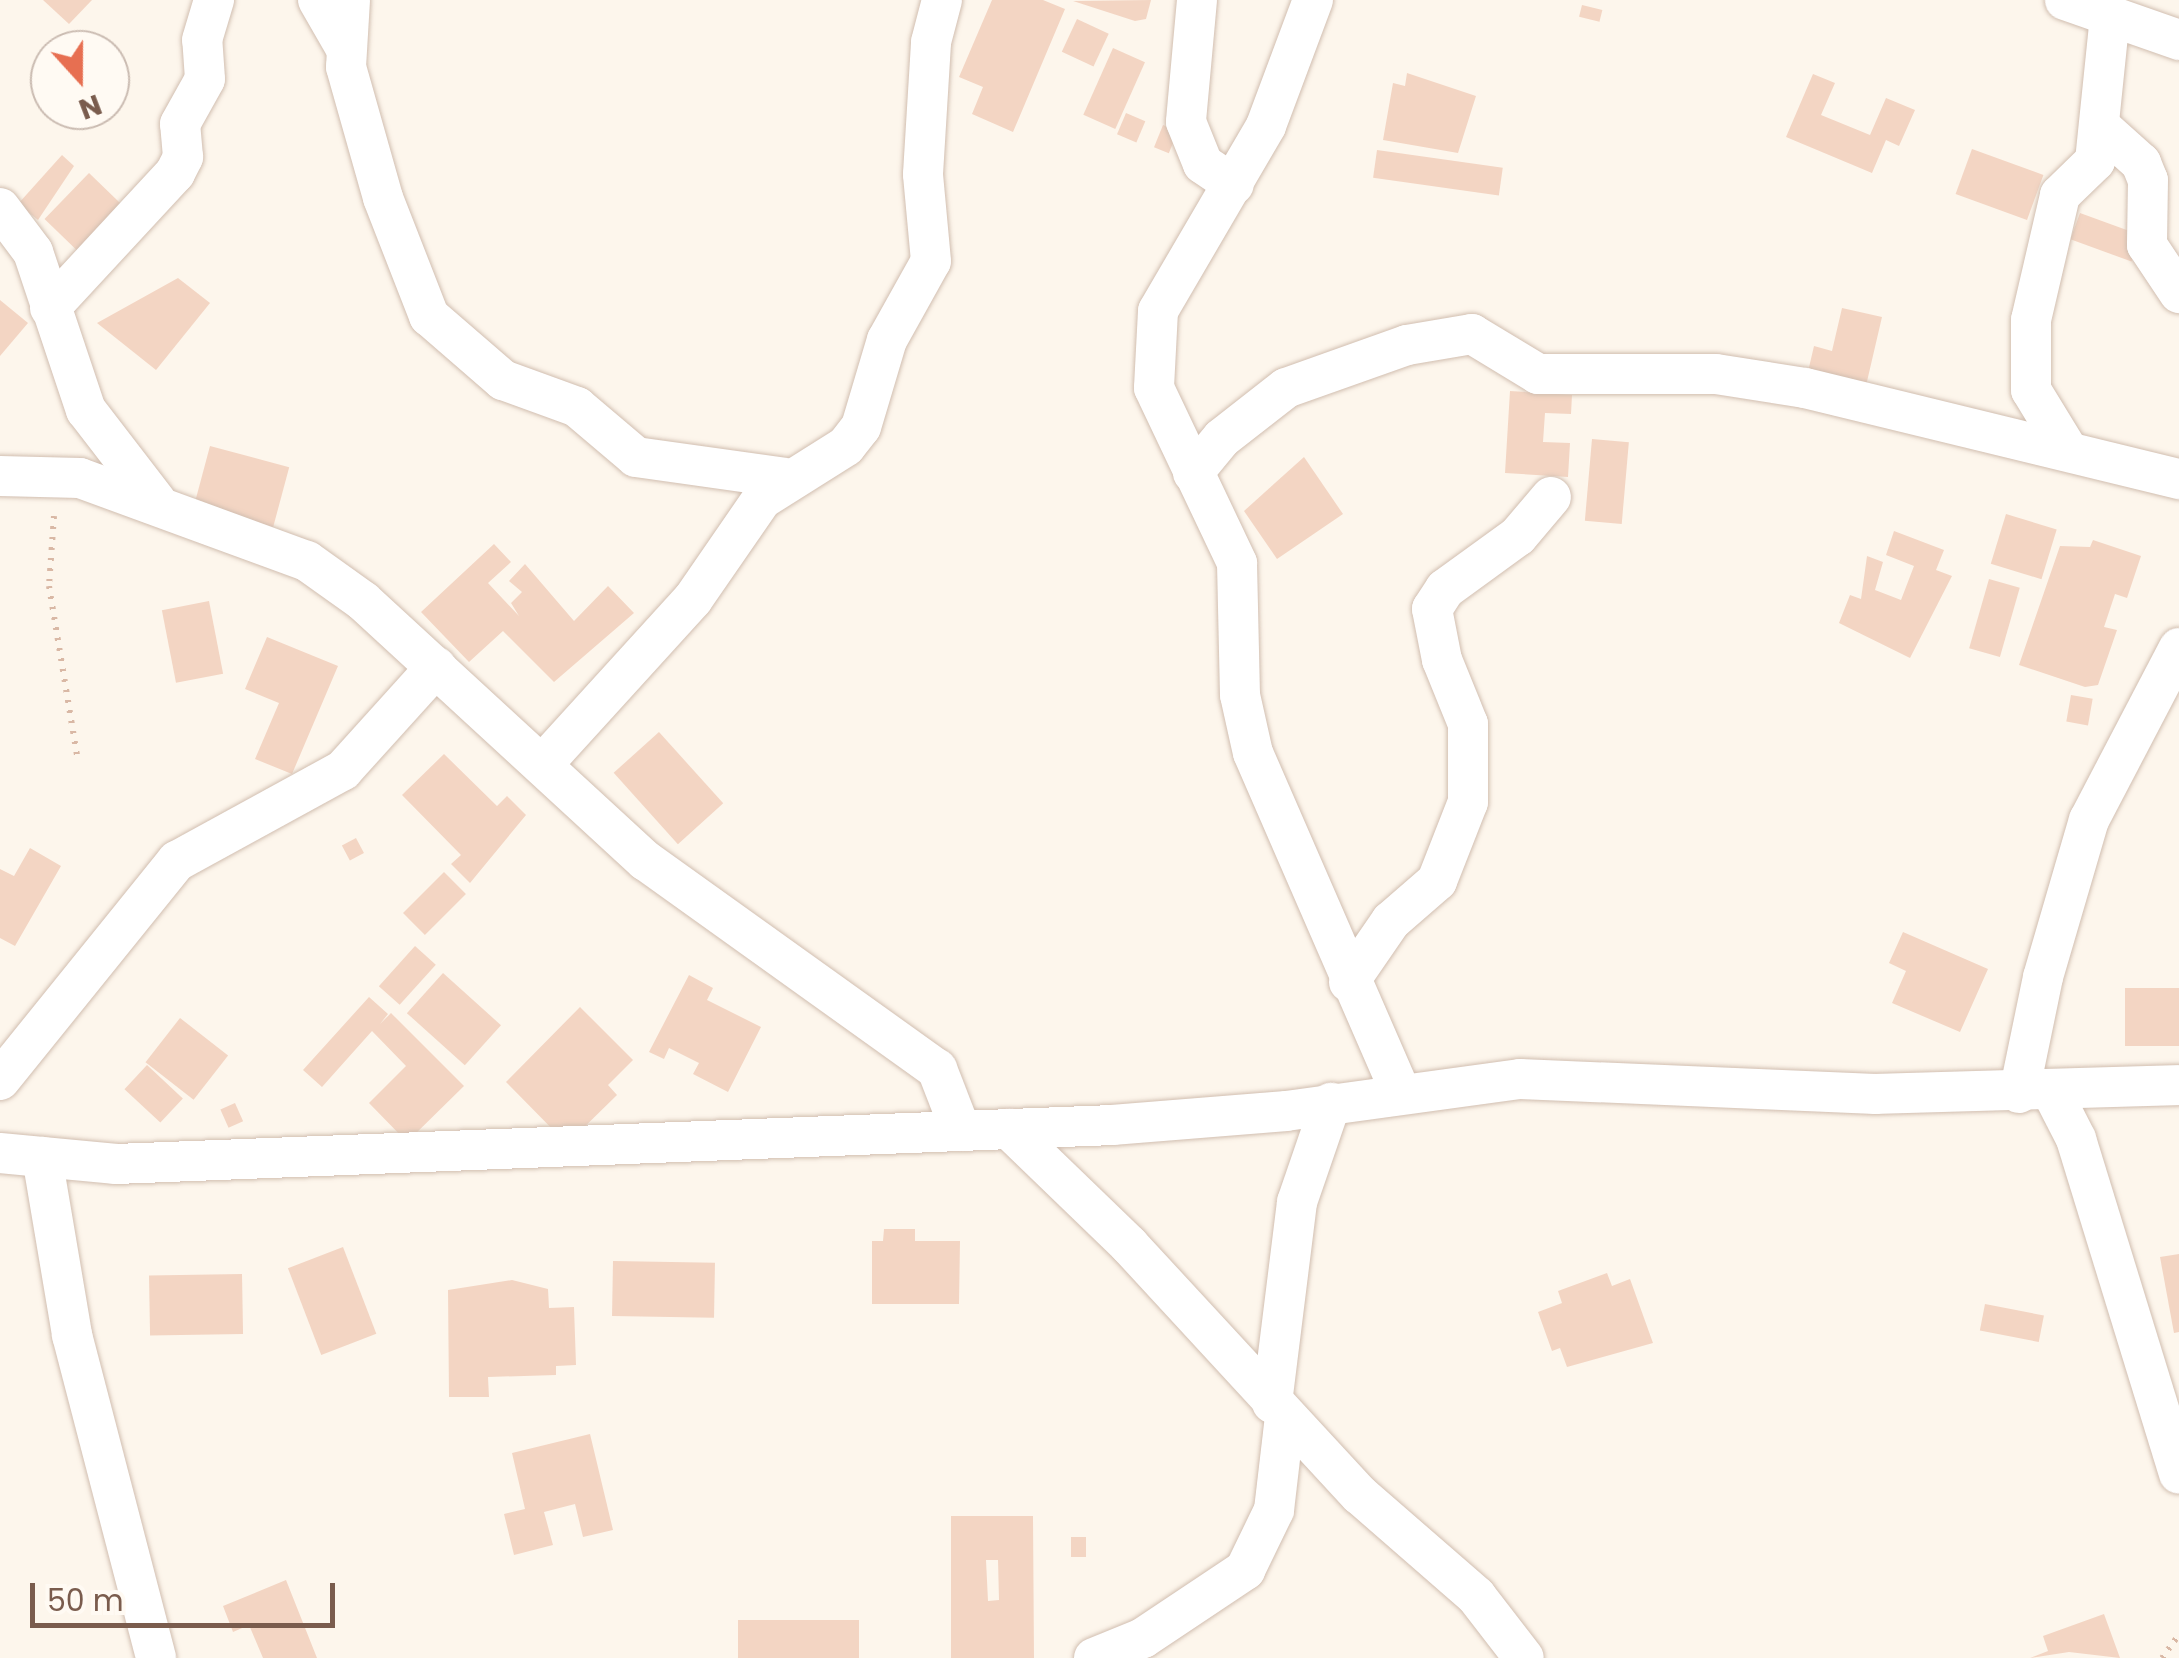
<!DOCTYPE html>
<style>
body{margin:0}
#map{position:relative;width:2179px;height:1658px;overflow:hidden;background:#fdf6ec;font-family:Poppins,sans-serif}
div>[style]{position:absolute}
.building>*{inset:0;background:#f3d5c3;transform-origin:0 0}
.path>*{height:6px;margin-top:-3px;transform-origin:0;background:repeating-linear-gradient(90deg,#d9b8a5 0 2.5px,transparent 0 10.5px)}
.roads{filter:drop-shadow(0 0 2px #d1beb0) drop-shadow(0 0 2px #d1beb0)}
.street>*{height:40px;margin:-20px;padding:0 20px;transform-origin:20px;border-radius:20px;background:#fff}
span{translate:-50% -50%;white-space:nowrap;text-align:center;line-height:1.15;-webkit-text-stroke:10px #fffaf3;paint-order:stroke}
.north{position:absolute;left:30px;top:30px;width:100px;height:100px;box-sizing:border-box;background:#fffaf3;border:2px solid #cabbb1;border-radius:50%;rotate:159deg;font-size:28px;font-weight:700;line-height:40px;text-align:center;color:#7a5c4d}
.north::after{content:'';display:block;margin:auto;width:35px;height:45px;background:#e76f51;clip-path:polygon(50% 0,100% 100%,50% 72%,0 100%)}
.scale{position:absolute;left:30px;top:1583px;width:305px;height:45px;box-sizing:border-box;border:5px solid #7a5c4d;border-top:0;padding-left:12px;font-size:30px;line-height:35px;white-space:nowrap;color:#7a5c4d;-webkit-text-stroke:8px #fffaf3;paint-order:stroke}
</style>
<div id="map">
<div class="building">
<i style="clip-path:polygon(43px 0,92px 0,69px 24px)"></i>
<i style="clip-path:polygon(992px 0,1043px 0,1065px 9px,1013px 132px,972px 114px,983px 87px,959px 77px)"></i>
<i style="clip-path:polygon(1151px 0,1146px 19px,1135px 21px,1073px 1px)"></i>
<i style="left:1582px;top:5px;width:21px;height:12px;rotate:14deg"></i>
<i style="left:1077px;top:19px;width:35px;height:36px;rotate:25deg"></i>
<i style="left:1113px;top:48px;width:35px;height:73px;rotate:24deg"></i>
<i style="clip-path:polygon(1407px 73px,1476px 96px,1458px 153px,1383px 140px,1393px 83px,1405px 86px)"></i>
<i style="clip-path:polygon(1813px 74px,1835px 83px,1821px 115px,1870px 135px,1886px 98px,1915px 110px,1899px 146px,1886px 140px,1872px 173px,1786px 137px)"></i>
<i style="left:1126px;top:113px;width:21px;height:23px;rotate:23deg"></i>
<i style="left:1163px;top:125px;width:16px;height:24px;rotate:22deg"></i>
<i style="left:1972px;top:149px;width:76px;height:48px;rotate:20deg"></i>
<i style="left:1377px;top:150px;width:127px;height:28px;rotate:8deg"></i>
<i style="clip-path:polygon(62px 155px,74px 166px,38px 220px,18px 204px)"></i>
<i style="left:89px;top:173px;width:59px;height:64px;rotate:44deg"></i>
<i style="left:2080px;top:213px;width:65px;height:28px;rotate:20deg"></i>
<i style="clip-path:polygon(178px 278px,210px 303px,156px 370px,97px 323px)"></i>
<i style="clip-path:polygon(0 300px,28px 323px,0 356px)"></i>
<i style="clip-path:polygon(1842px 308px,1882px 317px,1865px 390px,1807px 376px,1814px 346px,1832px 351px)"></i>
<i style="clip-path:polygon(1510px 391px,1572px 395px,1571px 414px,1545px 413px,1543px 442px,1570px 443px,1568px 477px,1505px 473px)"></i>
<i style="left:1592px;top:439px;width:37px;height:82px;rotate:5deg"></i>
<i style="left:210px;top:446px;width:82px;height:62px;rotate:15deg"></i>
<i style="clip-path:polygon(1304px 457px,1343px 514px,1277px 559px,1244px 511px)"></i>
<i style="left:2006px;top:514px;width:53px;height:52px;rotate:17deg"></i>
<i style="clip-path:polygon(1894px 531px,1944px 550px,1936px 570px,1952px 576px,1910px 658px,1839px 623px,1850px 595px,1861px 599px,1867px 556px,1883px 562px,1875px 590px,1901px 600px,1914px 566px,1886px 555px)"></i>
<i style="clip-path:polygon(2093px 540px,2141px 556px,2127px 598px,2115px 594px,2104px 627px,2117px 630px,2098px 685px,2085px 687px,2019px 665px,2060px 546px,2090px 547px)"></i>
<i style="clip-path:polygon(494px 544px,511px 562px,488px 583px,519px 616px,511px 603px,522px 592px,509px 581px,525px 564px,574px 621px,608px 586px,634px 613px,554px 682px,503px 631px,469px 662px,421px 612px)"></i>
<i style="left:1989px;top:579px;width:32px;height:72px;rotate:16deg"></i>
<i style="left:209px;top:601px;width:74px;height:48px;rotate:79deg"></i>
<i style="clip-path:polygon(267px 637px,338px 666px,292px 774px,255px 759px,279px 703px,245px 689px)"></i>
<i style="left:2071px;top:695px;width:22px;height:27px;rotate:10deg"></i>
<i style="left:659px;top:732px;width:96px;height:61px;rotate:48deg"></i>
<i style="clip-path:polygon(444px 754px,497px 806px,507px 796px,526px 815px,470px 883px,451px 864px,461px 855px,402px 795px)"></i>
<i style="left:356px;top:838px;width:17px;height:16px;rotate:62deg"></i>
<i style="clip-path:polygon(30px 848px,61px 866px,15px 946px,0 938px,0 869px,14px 876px)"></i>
<i style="left:444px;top:872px;width:31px;height:58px;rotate:45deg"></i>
<i style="clip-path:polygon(1903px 932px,1988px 969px,1960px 1032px,1892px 1003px,1906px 971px,1889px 963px)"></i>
<i style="left:415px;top:946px;width:28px;height:54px;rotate:42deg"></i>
<i style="left:443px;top:973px;width:78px;height:54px;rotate:42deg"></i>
<i style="clip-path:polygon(689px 975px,713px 988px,707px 1000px,761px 1027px,728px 1092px,693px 1074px,699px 1063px,669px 1048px,664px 1059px,649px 1052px)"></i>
<i style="left:2179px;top:988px;width:58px;height:54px;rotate:90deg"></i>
<i style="clip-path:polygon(369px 997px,388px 1014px,380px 1024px,391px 1013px,464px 1086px,407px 1142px,369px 1103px,406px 1066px,372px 1031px,322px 1087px,303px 1070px)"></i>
<i style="clip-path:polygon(580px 1007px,633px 1060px,608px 1085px,617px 1095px,567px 1144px,506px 1082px)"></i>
<i style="left:180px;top:1018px;width:61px;height:56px;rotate:38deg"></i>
<i style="left:147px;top:1065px;width:49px;height:33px;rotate:43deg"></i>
<i style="left:235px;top:1103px;width:20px;height:16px;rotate:66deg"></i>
<i style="clip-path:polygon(884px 1229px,915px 1229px,915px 1241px,960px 1241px,959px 1304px,872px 1304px,872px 1241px,883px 1241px)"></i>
<i style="left:343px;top:1247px;width:93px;height:59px;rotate:69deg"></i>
<i style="clip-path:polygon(2179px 1254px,2179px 1332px,2174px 1333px,2160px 1257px)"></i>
<i style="left:613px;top:1261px;width:102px;height:55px;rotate:1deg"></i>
<i style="clip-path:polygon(1607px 1273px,1612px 1286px,1630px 1279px,1653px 1343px,1567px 1367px,1560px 1348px,1552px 1351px,1538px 1312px,1562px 1303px,1558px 1291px)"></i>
<i style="left:242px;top:1274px;width:60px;height:93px;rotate:89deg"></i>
<i style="clip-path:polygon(512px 1280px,548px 1289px,549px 1308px,574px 1307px,576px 1365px,556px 1366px,556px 1375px,488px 1377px,489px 1397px,449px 1397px,448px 1290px)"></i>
<i style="left:1985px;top:1304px;width:60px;height:27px;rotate:11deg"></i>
<i style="clip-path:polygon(590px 1434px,613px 1530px,583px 1537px,575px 1504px,544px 1512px,553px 1545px,514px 1555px,504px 1514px,525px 1509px,512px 1453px)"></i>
<i style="clip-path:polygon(evenodd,951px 1516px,1033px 1516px,1034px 1658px,951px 1658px,951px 1516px,986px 1560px,998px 1560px,999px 1600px,988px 1601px,986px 1560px)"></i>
<i style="left:1071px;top:1537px;width:15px;height:20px"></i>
<i style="clip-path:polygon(286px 1580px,317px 1658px,263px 1658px,249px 1625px,233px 1632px,223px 1606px)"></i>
<i style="clip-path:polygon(2104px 1614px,2120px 1658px,2069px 1652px,2030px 1658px,2048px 1651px,2043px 1636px)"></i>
<i style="left:738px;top:1620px;width:121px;height:38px"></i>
</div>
<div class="path">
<i style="left:54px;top:516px;width:70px;rotate:94.1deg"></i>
<i style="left:49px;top:586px;width:172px;rotate:80.6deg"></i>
<i style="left:2162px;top:1658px;width:29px;rotate:-54deg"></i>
</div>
<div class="roads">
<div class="street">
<i style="left:318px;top:0;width:54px;rotate:60.1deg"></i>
<i style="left:350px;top:0;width:67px;rotate:93.4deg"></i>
<i style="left:346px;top:67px;width:136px;rotate:74.2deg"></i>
<i style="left:383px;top:198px;width:127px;rotate:68.7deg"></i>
<i style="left:429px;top:316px;width:98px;rotate:40.9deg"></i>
<i style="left:503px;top:380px;width:79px;rotate:20deg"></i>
<i style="left:577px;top:407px;width:77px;rotate:40.3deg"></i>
<i style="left:636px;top:457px;width:150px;rotate:8deg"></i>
<i style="left:1197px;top:0;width:122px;rotate:95.2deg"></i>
<i style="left:1186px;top:122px;width:45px;rotate:68deg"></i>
<i style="left:1203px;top:164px;width:37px;rotate:34deg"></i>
<i style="left:1313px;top:0;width:134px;rotate:110.5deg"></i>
<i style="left:1266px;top:126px;width:214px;rotate:120.3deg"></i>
<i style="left:1158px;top:311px;width:77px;rotate:93deg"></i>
<i style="left:1154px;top:388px;width:194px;rotate:64.6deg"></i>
<i style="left:1237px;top:563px;width:132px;rotate:88.7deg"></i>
<i style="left:1240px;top:695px;width:59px;rotate:77.4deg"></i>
<i style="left:1253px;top:753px;width:369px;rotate:66.5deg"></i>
<i style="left:2065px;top:0;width:121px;rotate:19.3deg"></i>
<i style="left:2101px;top:127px;width:54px;rotate:42deg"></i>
<i style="left:2141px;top:163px;width:18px;rotate:68deg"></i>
<i style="left:2148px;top:180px;width:65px;rotate:90.9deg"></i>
<i style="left:2147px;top:245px;width:58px;rotate:56.3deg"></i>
<i style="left:0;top:208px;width:55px;rotate:53.1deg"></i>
<i style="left:33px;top:252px;width:167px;rotate:71.5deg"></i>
<i style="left:86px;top:410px;width:115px;rotate:52.4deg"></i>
<i style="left:50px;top:308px;width:184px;rotate:-47.2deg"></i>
<i style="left:175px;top:173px;width:18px;rotate:-63deg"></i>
<i style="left:183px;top:157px;width:33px;rotate:-95deg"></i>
<i style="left:180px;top:124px;width:51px;rotate:-60.9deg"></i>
<i style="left:205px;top:79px;width:39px;rotate:-94deg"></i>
<i style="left:202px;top:40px;width:42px;rotate:-73.3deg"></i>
<i style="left:2067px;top:449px;width:69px;rotate:-121.4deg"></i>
<i style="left:2031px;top:390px;width:70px;rotate:-90deg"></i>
<i style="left:2031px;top:320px;width:128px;rotate:-76.9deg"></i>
<i style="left:2060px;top:195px;width:49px;rotate:-44.2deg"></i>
<i style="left:2095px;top:161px;width:145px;rotate:-84.1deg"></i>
<i style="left:1193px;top:473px;width:45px;rotate:-50.4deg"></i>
<i style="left:1222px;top:438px;width:81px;rotate:-38deg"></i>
<i style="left:1286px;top:388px;width:128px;rotate:-19.6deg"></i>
<i style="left:1407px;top:345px;width:66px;rotate:-9.6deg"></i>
<i style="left:1472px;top:334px;width:77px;rotate:31.2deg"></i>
<i style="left:1538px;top:374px;width:178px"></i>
<i style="left:1716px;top:374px;width:90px;rotate:8.9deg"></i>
<i style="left:1805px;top:388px;width:385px;rotate:13.7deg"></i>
<i style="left:0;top:476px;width:80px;rotate:1.4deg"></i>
<i style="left:80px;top:478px;width:242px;rotate:20.1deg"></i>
<i style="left:307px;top:561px;width:69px;rotate:35.5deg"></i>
<i style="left:363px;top:601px;width:384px;rotate:42.6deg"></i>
<i style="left:646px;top:861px;width:358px;rotate:35.6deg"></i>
<i style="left:937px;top:1069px;width:66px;rotate:68.8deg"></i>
<i style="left:542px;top:765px;width:224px;rotate:-47.7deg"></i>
<i style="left:693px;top:599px;width:121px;rotate:-55.4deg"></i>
<i style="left:762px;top:499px;width:99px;rotate:-32.2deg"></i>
<i style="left:846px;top:446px;width:24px;rotate:-52deg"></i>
<i style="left:861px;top:427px;width:91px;rotate:-73.4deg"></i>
<i style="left:887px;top:340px;width:90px;rotate:-60.9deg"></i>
<i style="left:931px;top:261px;width:87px;rotate:-95.3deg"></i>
<i style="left:923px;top:174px;width:132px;rotate:-86.5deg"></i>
<i style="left:931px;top:42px;width:43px;rotate:-75.3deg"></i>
<i style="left:1349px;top:982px;width:74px;rotate:-55.5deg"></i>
<i style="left:1391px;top:921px;width:61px;rotate:-41deg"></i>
<i style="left:1437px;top:881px;width:85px;rotate:-68.6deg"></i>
<i style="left:1468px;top:802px;width:78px;rotate:-90deg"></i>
<i style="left:1468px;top:724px;width:69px;rotate:-112.1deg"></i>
<i style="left:1442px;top:660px;width:52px;rotate:-101.1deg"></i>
<i style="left:1432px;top:609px;width:24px;rotate:-57deg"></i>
<i style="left:1445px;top:589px;width:90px;rotate:-36deg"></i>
<i style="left:1518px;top:536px;width:51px;rotate:-49.8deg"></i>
<i style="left:0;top:1080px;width:282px;rotate:-51.1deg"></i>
<i style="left:177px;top:861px;width:189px;rotate:-28.7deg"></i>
<i style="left:343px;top:770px;width:139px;rotate:-47.9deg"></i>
<i style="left:2052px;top:1092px;width:53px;rotate:62.9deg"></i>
<i style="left:2076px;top:1139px;width:350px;rotate:72.9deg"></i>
<i style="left:2019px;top:1093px;width:118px;rotate:-78.3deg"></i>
<i style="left:2043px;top:977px;width:164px;rotate:-73.7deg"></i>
<i style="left:2089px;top:820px;width:194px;rotate:-62.4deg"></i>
<i style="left:1009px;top:1129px;width:167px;rotate:44deg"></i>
<i style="left:1129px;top:1245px;width:340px;rotate:47.3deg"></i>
<i style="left:1360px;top:1495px;width:154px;rotate:41deg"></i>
<i style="left:1476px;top:1596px;width:78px;rotate:52.3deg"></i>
<i style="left:0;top:1153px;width:117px;rotate:5.4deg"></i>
<i style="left:116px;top:1164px;width:997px;rotate:-2.24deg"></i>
<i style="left:1112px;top:1125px;width:175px;rotate:-4.6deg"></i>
<i style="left:1286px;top:1111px;width:236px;rotate:-7.8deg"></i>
<i style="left:1520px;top:1079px;width:356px;rotate:2.4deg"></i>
<i style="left:1876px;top:1094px;width:303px;rotate:-1.7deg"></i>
<i style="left:42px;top:1157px;width:181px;rotate:80.4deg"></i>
<i style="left:72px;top:1335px;width:334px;rotate:75.4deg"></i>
<i style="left:1272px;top:1403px;width:203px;rotate:-82.9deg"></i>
<i style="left:1297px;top:1202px;width:105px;rotate:-71deg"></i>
<i style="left:1094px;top:1658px;width:53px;rotate:-22.2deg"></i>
<i style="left:1143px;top:1638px;width:123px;rotate:-33.7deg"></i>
<i style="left:1245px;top:1570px;width:67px;rotate:-64.2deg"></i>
<i style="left:1274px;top:1510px;width:94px;rotate:-83.3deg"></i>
</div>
</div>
<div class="north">N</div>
<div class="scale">50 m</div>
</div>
